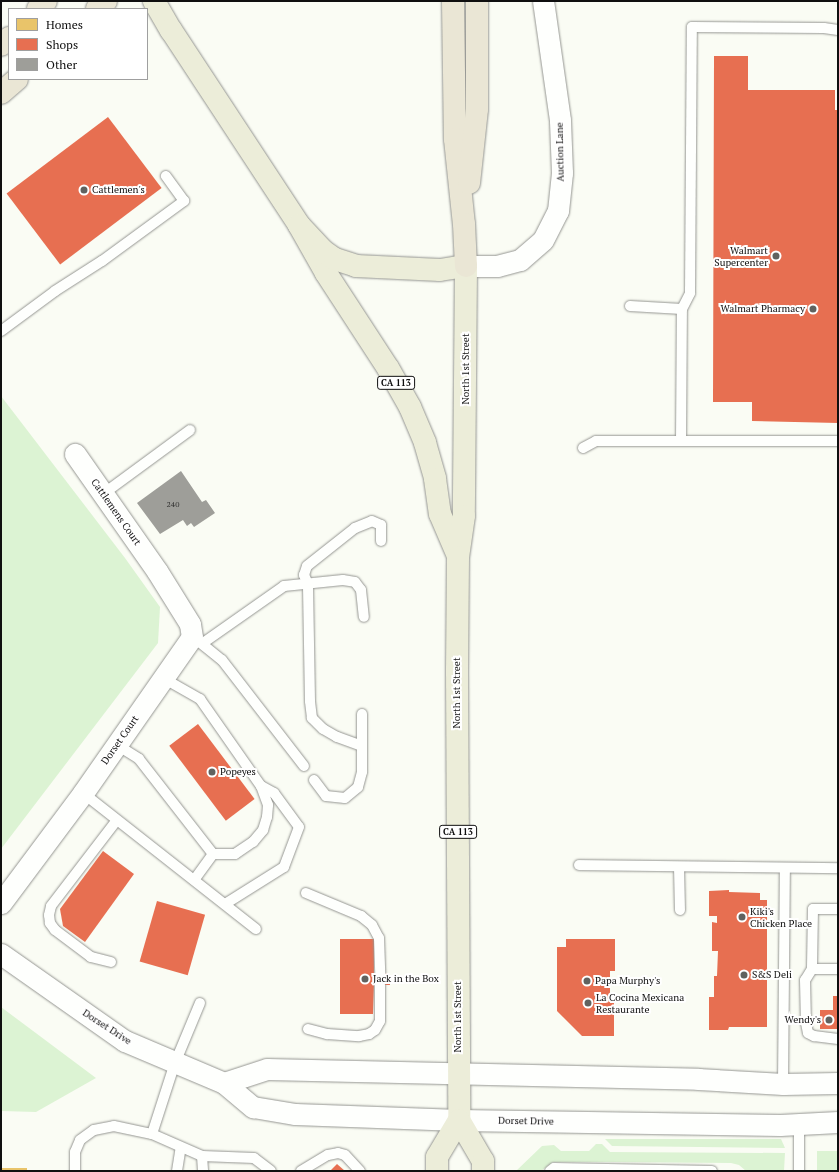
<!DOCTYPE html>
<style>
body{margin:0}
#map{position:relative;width:839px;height:1172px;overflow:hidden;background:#fafcf4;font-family:"PT Serif",serif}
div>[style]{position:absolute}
.green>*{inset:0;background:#dcf3d3;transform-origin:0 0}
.homes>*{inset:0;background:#e9c46a;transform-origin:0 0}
.shops>*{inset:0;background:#e76f51;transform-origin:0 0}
.building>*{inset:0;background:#9e9e99}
.roads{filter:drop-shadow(0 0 1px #959692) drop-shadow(0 0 1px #959692)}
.service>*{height:10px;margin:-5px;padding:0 5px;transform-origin:5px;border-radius:5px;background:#fefffd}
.minor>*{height:21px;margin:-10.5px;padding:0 10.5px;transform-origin:10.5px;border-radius:10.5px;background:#fefffd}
.primary>*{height:22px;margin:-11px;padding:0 11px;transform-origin:11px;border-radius:11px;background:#ecedd9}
.motorway>*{height:22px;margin:-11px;padding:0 11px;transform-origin:11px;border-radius:11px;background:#eae6d5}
.dots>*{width:11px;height:11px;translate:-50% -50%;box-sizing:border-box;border:2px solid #fff;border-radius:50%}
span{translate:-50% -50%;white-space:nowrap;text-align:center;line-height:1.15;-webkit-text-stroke:4px #fff;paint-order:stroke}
.number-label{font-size:8px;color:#333332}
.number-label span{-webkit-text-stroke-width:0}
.shield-label span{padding:1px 3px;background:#fff;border:1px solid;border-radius:3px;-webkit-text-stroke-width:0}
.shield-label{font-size:9px;color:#0f0f0f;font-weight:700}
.street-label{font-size:10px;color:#0f0f0f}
.poi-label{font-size:10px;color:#0f0f0f}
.left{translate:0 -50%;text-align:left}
.right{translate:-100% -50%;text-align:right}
.frame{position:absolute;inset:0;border:2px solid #0f0f0f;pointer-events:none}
.legend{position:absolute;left:8px;top:8px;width:140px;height:72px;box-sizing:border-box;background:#fff;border:1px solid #9f9f9f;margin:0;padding:5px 7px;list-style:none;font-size:12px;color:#0f0f0f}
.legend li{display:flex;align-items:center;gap:8px;height:20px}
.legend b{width:20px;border:1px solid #9f9f9f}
</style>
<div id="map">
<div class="green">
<i style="clip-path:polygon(1px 396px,125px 558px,160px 607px,158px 643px,1px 849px)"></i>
<i style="clip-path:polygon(1px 1007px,96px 1078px,36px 1112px,1px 1111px)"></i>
<i style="clip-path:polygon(605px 1139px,781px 1139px,785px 1148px,612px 1146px)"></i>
<i style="clip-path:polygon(596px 1144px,602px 1144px,610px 1152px,785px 1153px,784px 1171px,746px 1171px,739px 1165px,731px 1163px,617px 1162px,553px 1162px,541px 1171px,516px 1171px,542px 1146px,554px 1145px,561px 1151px,589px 1151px)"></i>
<i style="left:817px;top:1151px;width:21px;height:20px"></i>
</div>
<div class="homes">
<i style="left:1px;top:1168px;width:26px;height:3px"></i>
</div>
<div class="shops">
<i style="clip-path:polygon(714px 56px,748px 56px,748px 90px,835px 90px,835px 110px,838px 110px,838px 423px,752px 421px,752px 402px,713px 402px)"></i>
<i style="left:108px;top:117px;width:89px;height:127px;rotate:53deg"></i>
<i style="left:198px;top:724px;width:94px;height:36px;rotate:53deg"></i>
<i style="clip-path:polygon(103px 851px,134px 874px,85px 942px,63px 926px,60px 909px)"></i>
<i style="clip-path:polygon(729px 890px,729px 892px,760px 893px,760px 900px,767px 900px,767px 1027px,729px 1027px,728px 1030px,709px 1030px,709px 997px,714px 997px,714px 976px,717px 976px,718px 951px,712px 951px,712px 922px,717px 923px,717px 916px,709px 916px,709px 891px)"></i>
<i style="left:157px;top:901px;width:50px;height:63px;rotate:16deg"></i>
<i style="clip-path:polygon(340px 939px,374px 939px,374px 973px,389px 973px,390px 985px,374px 985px,373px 1014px,340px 1014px)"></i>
<i style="clip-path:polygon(566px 939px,615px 939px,615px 971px,610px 971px,610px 1003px,614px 1003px,614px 1036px,582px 1036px,557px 1011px,557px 947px,566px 947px)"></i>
<i style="clip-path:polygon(833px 996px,838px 996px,838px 1029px,820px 1029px,820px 1010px,833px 1010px)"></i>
<i style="clip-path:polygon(337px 1164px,345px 1171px,330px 1171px)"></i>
</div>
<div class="building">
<i style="clip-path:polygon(181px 471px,202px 502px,206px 500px,215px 513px,194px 527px,191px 523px,187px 526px,183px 520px,160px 534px,137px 503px)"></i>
</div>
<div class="roads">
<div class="service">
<i style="left:630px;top:306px;width:52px;rotate:3.3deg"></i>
<i style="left:1px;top:331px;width:67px;rotate:-36.5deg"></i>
<i style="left:55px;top:291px;width:56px;rotate:-32.6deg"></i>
<i style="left:102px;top:261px;width:102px;rotate:-36.2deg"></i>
<i style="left:184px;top:201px;width:31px;rotate:-126deg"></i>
<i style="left:681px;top:441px;width:132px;rotate:-89.6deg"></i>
<i style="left:682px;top:309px;width:18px;rotate:-63deg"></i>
<i style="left:690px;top:293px;width:266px;rotate:-89.6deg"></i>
<i style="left:692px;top:27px;width:132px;rotate:0.4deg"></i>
<i style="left:824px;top:28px;width:14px;rotate:8deg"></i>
<i style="left:583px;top:448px;width:15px;rotate:-28deg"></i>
<i style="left:596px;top:441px;width:242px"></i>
<i style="left:103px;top:494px;width:108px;rotate:-36.3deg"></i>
<i style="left:197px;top:640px;width:32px;rotate:39deg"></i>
<i style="left:222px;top:660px;width:134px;rotate:52.3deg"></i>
<i style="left:203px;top:643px;width:99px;rotate:-35.1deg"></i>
<i style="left:284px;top:586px;width:59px;rotate:-5.8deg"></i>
<i style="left:343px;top:580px;width:12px;rotate:9deg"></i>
<i style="left:355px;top:582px;width:10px;rotate:53deg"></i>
<i style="left:361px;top:590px;width:27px;rotate:84deg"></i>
<i style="left:163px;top:678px;width:43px;rotate:29.6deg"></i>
<i style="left:200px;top:699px;width:106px;rotate:55deg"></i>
<i style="left:261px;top:786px;width:15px;rotate:28deg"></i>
<i style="left:274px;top:793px;width:42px;rotate:53.7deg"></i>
<i style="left:299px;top:827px;width:43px;rotate:110.6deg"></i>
<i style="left:284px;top:867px;width:70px;rotate:147.9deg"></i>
<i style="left:117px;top:745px;width:26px;rotate:32deg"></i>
<i style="left:139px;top:759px;width:120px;rotate:52.1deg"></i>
<i style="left:213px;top:854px;width:32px;rotate:126deg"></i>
<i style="left:362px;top:746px;width:27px;rotate:-160deg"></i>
<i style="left:337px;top:737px;width:16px;rotate:-150deg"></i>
<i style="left:323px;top:729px;width:16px;rotate:-135deg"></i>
<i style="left:312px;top:718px;width:17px;rotate:-97deg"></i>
<i style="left:310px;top:701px;width:117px;rotate:-91deg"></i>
<i style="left:308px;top:584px;width:10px;rotate:-114deg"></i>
<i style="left:304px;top:575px;width:9px;rotate:-72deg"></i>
<i style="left:307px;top:566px;width:61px;rotate:-38.4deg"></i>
<i style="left:355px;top:528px;width:18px;rotate:-22deg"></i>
<i style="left:372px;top:521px;width:10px;rotate:24deg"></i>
<i style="left:381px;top:525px;width:16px;rotate:90deg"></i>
<i style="left:314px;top:780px;width:20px;rotate:53deg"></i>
<i style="left:326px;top:796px;width:19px;rotate:6deg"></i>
<i style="left:345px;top:798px;width:17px;rotate:-40deg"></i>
<i style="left:358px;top:787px;width:16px;rotate:-75deg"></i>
<i style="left:362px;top:772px;width:58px;rotate:-90deg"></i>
<i style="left:83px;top:793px;width:220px;rotate:38.2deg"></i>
<i style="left:213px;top:854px;width:22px"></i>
<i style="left:235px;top:854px;width:22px;rotate:-34deg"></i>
<i style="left:253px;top:842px;width:16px;rotate:-50deg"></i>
<i style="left:263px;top:830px;width:14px;rotate:-73deg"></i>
<i style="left:267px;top:817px;width:12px;rotate:-85deg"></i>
<i style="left:268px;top:805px;width:20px;rotate:-110deg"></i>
<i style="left:579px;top:865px;width:259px;rotate:0.7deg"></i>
<i style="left:679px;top:867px;width:43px;rotate:88.7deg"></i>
<i style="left:306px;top:893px;width:60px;rotate:22.7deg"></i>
<i style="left:361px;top:916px;width:14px;rotate:39deg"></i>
<i style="left:372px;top:925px;width:15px;rotate:62deg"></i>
<i style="left:379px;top:938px;width:35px;rotate:88deg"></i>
<i style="left:838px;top:909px;width:25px;rotate:180deg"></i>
<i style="left:813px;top:909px;width:60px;rotate:91deg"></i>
<i style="left:812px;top:969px;width:26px"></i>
<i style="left:111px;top:962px;width:21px;rotate:-166deg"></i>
<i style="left:91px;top:957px;width:45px;rotate:-143.1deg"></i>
<i style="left:55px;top:930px;width:9px;rotate:-126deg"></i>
<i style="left:50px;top:923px;width:8px;rotate:-97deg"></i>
<i style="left:49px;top:915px;width:9px;rotate:-77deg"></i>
<i style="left:51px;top:906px;width:108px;rotate:-52.5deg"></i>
<i style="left:812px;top:969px;width:13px;rotate:122deg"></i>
<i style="left:805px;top:980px;width:43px;rotate:88.7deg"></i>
<i style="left:806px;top:1023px;width:10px;rotate:79deg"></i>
<i style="left:808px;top:1033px;width:7px;rotate:27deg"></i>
<i style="left:814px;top:1036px;width:24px;rotate:7deg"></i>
<i style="left:308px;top:1029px;width:20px;rotate:15deg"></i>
<i style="left:327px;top:1034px;width:32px;rotate:4deg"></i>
<i style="left:359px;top:1036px;width:10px;rotate:-11deg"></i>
<i style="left:369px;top:1034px;width:7px;rotate:-34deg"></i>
<i style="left:375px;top:1030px;width:10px;rotate:-61deg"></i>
<i style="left:380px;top:1021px;width:36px;rotate:-90deg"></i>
<i style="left:783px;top:1084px;width:216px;rotate:-89.5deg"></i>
<i style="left:152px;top:1134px;width:75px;rotate:-72.1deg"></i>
<i style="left:175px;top:1063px;width:65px;rotate:-67.4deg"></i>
<i style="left:202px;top:1156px;width:52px;rotate:2.2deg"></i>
<i style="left:254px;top:1158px;width:21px;rotate:37deg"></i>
<i style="left:75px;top:1171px;width:19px;rotate:-90deg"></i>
<i style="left:75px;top:1152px;width:13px;rotate:-67deg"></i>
<i style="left:80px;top:1140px;width:17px;rotate:-36deg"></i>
<i style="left:94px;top:1130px;width:20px;rotate:-11deg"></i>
<i style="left:114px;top:1126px;width:39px;rotate:12deg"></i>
<i style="left:152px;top:1134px;width:55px;rotate:23.7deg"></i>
<i style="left:202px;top:1156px;width:15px;rotate:86deg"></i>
<i style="left:177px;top:1171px;width:24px;rotate:-81deg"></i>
<i style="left:301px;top:1171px;width:31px;rotate:-31deg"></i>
<i style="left:328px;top:1155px;width:10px;rotate:-11deg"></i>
<i style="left:338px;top:1153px;width:7px;rotate:16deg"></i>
<i style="left:345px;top:1155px;width:22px;rotate:47deg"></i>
<i style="left:550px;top:1171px;width:5px;rotate:-37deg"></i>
<i style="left:554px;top:1168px;width:158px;rotate:1.1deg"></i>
<i style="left:799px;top:1171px;width:47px;rotate:-90deg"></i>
</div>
<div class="minor">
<i style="left:466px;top:266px;width:31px"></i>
<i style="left:497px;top:266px;width:24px;rotate:-15deg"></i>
<i style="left:520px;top:260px;width:30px;rotate:-41deg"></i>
<i style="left:543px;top:240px;width:33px;rotate:-63deg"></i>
<i style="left:558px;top:211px;width:38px;rotate:-84deg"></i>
<i style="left:562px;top:173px;width:53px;rotate:-92.2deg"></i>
<i style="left:560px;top:120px;width:120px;rotate:-98.1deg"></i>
<i style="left:1px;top:903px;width:137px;rotate:-53.3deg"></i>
<i style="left:83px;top:793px;width:190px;rotate:-55.1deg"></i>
<i style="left:192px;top:637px;width:13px;rotate:-99deg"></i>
<i style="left:190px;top:624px;width:62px;rotate:-121.9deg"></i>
<i style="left:157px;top:571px;width:143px;rotate:-125deg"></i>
<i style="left:1px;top:954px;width:151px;rotate:35.1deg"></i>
<i style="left:125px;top:1041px;width:108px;rotate:23deg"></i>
<i style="left:224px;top:1083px;width:38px;rotate:40deg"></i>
<i style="left:253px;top:1107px;width:43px;rotate:9.5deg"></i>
<i style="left:295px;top:1114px;width:164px;rotate:2.1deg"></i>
<i style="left:459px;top:1120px;width:321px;rotate:0.9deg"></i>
<i style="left:780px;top:1125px;width:58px;rotate:-3deg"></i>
<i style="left:224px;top:1083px;width:45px;rotate:-18deg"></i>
<i style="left:267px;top:1069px;width:431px;rotate:1.3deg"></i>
<i style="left:698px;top:1079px;width:85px;rotate:3.4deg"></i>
<i style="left:783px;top:1084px;width:55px;rotate:-1deg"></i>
</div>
<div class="primary">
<i style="left:154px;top:1px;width:34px;rotate:60deg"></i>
<i style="left:171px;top:30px;width:233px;rotate:56.7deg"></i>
<i style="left:299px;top:225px;width:55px;rotate:60.6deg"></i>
<i style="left:326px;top:273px;width:113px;rotate:56.9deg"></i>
<i style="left:388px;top:368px;width:45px;rotate:60.6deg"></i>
<i style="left:410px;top:407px;width:39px;rotate:67deg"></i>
<i style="left:425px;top:443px;width:37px;rotate:74deg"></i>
<i style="left:435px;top:479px;width:35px;rotate:82deg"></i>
<i style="left:440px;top:514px;width:46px;rotate:66.8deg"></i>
<i style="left:299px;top:225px;width:34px;rotate:47deg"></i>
<i style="left:322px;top:250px;width:16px;rotate:35deg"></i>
<i style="left:335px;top:259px;width:22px;rotate:18deg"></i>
<i style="left:356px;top:266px;width:84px;rotate:2.7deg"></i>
<i style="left:440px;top:270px;width:26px;rotate:-9deg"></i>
<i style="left:466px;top:266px;width:250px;rotate:90.5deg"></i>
<i style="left:464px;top:516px;width:41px;rotate:98.3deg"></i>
<i style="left:458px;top:557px;width:113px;rotate:90.5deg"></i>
<i style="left:457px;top:670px;width:450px;rotate:89.7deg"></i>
<i style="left:459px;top:1120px;width:48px;rotate:59.7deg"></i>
<i style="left:483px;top:1161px;width:10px;rotate:90deg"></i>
<i style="left:437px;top:1171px;width:14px;rotate:-90deg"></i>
<i style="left:437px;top:1157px;width:43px;rotate:-59.3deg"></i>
</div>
<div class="motorway">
<i style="left:453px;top:1px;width:138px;rotate:89.2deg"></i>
<i style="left:455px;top:139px;width:85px;rotate:84deg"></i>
<i style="left:464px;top:224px;width:42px;rotate:87.3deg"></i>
<i style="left:38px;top:9px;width:11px;rotate:-45deg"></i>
<i style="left:97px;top:9px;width:12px;rotate:-42deg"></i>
<i style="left:1px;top:45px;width:11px;rotate:-41deg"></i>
<i style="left:1px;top:93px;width:21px;rotate:-41deg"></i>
<i style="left:469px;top:183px;width:74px;rotate:-83.8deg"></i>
<i style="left:477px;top:109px;width:108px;rotate:-90deg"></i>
</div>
</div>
<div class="dots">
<i style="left:84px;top:190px;background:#61625f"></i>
<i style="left:776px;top:256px;background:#61625f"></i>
<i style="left:813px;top:309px;background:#61625f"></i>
<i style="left:212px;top:772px;background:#61625f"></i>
<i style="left:742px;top:917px;background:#61625f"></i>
<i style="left:744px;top:975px;background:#61625f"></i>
<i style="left:365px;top:979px;background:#61625f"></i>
<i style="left:587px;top:981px;background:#61625f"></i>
<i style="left:588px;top:1003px;background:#61625f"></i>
<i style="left:829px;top:1020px;background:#61625f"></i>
</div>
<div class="number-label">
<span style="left:173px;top:505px">240</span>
</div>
<div class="shield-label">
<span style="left:396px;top:383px">CA 113</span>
<span style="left:458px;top:832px">CA 113</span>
</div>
<div class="street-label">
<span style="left:560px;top:152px;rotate:-91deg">Auction Lane</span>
<span style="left:466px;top:369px;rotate:-90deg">North 1st Street</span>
<span style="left:116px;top:512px;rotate:55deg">Cattlemens Court</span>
<span style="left:457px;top:693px;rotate:-90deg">North 1st Street</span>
<span style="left:120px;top:740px;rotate:-55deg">Dorset Court</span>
<span style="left:458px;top:1017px;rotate:-90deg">North 1st Street</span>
<span style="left:107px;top:1027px;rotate:33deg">Dorset Drive</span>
<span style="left:526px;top:1121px;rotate:1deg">Dorset Drive</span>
</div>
<div class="poi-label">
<span class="left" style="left:92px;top:190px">Cattlemen's</span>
<span class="right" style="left:768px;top:256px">Walmart<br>Supercenter</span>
<span class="right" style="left:805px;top:309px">Walmart Pharmacy</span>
<span class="left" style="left:220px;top:772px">Popeyes</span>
<span class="left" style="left:750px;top:917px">Kiki's<br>Chicken Place</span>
<span class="left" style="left:752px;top:975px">S&amp;S Deli</span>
<span class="left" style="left:373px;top:979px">Jack in the Box</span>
<span class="left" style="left:595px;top:981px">Papa Murphy's</span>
<span class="left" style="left:596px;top:1003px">La Cocina Mexicana<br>Restaurante</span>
<span class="right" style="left:821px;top:1020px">Wendy's</span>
</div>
<div class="frame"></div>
<ul class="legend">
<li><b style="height:11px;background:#e9c46a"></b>Homes</li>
<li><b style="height:11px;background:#e76f51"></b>Shops</li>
<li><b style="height:11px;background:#9e9e99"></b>Other</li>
</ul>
</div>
